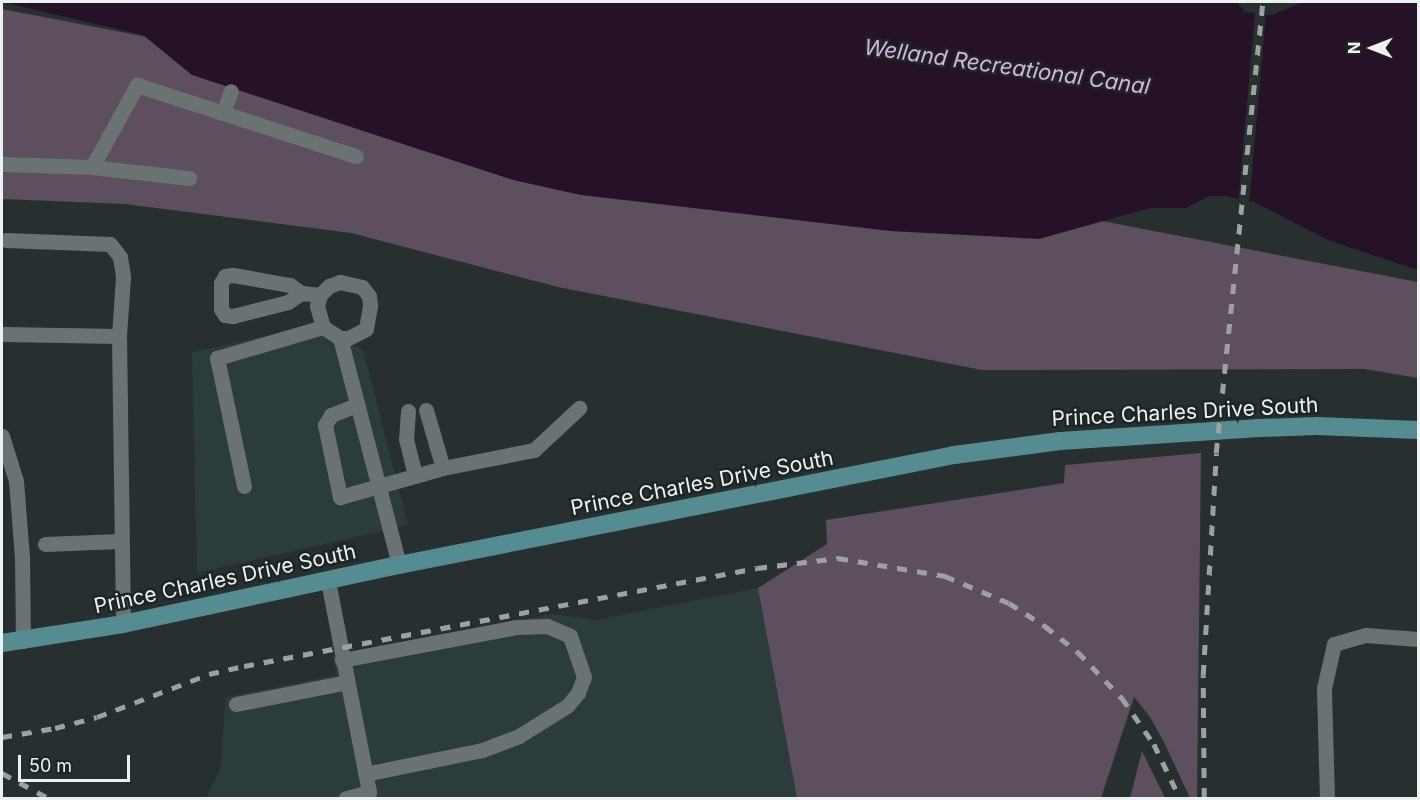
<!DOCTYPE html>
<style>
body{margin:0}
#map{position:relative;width:1420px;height:800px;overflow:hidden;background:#282f30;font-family:Inter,sans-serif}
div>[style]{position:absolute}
.built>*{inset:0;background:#2c3c3d}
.green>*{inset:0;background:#5d4f5d}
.water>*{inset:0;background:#261227}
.pier>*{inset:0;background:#282f30;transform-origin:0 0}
.minor>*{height:15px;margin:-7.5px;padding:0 7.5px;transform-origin:7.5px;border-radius:7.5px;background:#6a7273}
.major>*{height:18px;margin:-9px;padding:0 9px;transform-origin:9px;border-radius:9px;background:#548c92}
.rail>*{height:4.5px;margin-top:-2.25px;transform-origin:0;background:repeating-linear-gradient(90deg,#9ca2a2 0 10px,transparent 0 20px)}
span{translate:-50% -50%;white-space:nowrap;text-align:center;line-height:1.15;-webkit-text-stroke:5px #1e2526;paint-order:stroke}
.street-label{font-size:21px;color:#ecf1f1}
.water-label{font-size:22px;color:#ddb1dd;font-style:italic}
.frame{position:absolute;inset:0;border:3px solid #ecf1f1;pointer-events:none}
.north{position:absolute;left:1342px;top:18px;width:60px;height:60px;-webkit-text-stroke:4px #1e2526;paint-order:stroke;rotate:270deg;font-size:16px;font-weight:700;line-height:24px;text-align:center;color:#ecf1f1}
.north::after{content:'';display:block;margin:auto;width:21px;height:27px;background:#ecf1f1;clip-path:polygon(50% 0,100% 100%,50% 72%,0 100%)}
.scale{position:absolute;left:18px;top:755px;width:112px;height:27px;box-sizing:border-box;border:3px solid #ecf1f1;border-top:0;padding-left:8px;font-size:18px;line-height:21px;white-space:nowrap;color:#ecf1f1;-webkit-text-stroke:4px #1e2526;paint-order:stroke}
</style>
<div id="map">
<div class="built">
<i style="clip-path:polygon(309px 327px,363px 350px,408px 525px,197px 573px,192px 352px)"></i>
<i style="clip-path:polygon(758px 588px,797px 798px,206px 798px,220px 770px,226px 697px,336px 675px,333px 656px,552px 614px,595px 620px)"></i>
</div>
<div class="green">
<i style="clip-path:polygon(2px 9px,1418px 282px,1418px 378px,1365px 369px,982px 370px,558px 287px,351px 233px,125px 204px,2px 199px)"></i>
<i style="clip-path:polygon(1201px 453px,1197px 798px,1190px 798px,1165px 744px,1150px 717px,1134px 697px,1101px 798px,797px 798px,758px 588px,827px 544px,826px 520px,1064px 483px,1065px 465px)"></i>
<i style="clip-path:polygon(1142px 751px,1165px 798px,1130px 798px)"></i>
</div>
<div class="water">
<i style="clip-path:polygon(2px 2px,1237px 2px,1245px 12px,1272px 15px,1303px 2px,1418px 2px,1418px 270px,1328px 240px,1254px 202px,1225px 196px,1209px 196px,1186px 208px,1150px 208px,1039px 239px,890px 231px,581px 195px,513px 180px,192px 75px,143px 35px)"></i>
</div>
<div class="pier">
<i style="left:1255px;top:12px;width:11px;height:190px;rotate:5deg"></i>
</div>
<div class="minor">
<i style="left:223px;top:113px;width:23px;rotate:-70deg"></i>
<i style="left:2px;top:164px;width:90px;rotate:1.9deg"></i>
<i style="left:92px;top:167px;width:98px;rotate:6.5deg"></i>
<i style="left:92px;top:167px;width:94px;rotate:-61.2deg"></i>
<i style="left:137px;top:85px;width:230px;rotate:18deg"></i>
<i style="left:6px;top:240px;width:104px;rotate:2.2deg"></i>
<i style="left:110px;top:244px;width:16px;rotate:52deg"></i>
<i style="left:120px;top:257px;width:20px;rotate:81deg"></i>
<i style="left:123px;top:277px;width:59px;rotate:93.9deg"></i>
<i style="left:119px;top:336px;width:288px;rotate:89.2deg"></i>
<i style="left:301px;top:293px;width:16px;rotate:145deg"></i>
<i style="left:288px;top:302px;width:57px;rotate:165.7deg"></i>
<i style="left:233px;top:316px;width:8px;rotate:-173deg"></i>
<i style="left:225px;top:315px;width:7px;rotate:-124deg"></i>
<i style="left:221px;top:309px;width:26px;rotate:-90deg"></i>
<i style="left:221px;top:283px;width:8px;rotate:-60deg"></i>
<i style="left:225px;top:276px;width:8px;rotate:-7deg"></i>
<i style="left:233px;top:275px;width:58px;rotate:10deg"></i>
<i style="left:290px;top:285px;width:14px;rotate:36deg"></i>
<i style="left:301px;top:293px;width:19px;rotate:6deg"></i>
<i style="left:323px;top:327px;width:22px;rotate:-106deg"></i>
<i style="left:317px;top:306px;width:11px;rotate:-75deg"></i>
<i style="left:320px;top:295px;width:13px;rotate:-45deg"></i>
<i style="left:329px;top:286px;width:12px;rotate:-20deg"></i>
<i style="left:340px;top:282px;width:23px;rotate:13deg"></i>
<i style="left:362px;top:287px;width:11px;rotate:52deg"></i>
<i style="left:369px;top:296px;width:10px;rotate:84deg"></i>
<i style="left:370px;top:306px;width:23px;rotate:100deg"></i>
<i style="left:366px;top:329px;width:20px;rotate:153deg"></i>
<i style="left:348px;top:338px;width:8px;rotate:180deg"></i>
<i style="left:2px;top:334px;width:117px;rotate:1deg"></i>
<i style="left:357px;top:405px;width:28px;rotate:159deg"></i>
<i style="left:331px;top:415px;width:12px;rotate:121deg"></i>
<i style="left:325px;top:425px;width:74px;rotate:78.2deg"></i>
<i style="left:340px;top:497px;width:107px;rotate:-15.7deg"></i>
<i style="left:443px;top:468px;width:93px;rotate:-11.2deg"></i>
<i style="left:534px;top:450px;width:62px;rotate:-43deg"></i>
<i style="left:426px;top:410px;width:60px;rotate:73.7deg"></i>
<i style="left:408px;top:411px;width:28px;rotate:94deg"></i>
<i style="left:406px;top:439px;width:38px;rotate:76deg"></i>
<i style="left:2px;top:436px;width:47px;rotate:72.7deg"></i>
<i style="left:16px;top:481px;width:77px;rotate:85.5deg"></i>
<i style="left:22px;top:558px;width:83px;rotate:89.3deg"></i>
<i style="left:244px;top:486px;width:131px;rotate:-101.9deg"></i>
<i style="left:217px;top:358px;width:110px;rotate:-16.3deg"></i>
<i style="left:323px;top:327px;width:20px;rotate:33deg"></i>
<i style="left:340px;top:338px;width:235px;rotate:75.4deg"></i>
<i style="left:45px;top:544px;width:75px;rotate:-2.3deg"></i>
<i style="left:328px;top:581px;width:215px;rotate:79deg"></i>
<i style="left:369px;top:792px;width:24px;rotate:165deg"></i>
<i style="left:342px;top:660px;width:178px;rotate:-10.7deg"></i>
<i style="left:517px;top:627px;width:30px;rotate:-2deg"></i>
<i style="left:547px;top:626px;width:25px;rotate:23deg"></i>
<i style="left:570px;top:636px;width:43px;rotate:71.1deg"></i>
<i style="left:584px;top:677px;width:17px;rotate:111deg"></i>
<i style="left:578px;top:693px;width:17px;rotate:130deg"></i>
<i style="left:567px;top:706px;width:57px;rotate:148deg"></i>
<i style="left:519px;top:736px;width:40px;rotate:159deg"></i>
<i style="left:482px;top:750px;width:119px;rotate:168.4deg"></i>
<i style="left:236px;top:704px;width:113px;rotate:-11.2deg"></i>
<i style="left:1327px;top:798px;width:110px;rotate:-91.6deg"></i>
<i style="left:1324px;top:688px;width:45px;rotate:-77.2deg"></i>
<i style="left:1334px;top:644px;width:33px;rotate:-16deg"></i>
<i style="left:1366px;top:635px;width:52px;rotate:4.4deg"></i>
</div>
<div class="major">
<i style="left:2px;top:643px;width:122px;rotate:-8.9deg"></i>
<i style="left:123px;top:624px;width:282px;rotate:-12.1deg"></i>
<i style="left:399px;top:565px;width:566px;rotate:-11.21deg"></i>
<i style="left:954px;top:455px;width:107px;rotate:-7.5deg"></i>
<i style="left:1060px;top:441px;width:200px;rotate:-3.7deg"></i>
<i style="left:1260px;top:428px;width:57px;rotate:-2deg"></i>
<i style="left:1317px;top:426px;width:101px;rotate:2.3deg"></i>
</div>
<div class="rail">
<i style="left:2px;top:737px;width:54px;rotate:-9.6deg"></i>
<i style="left:55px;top:728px;width:43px;rotate:-14.7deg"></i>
<i style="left:97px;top:717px;width:120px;rotate:-21deg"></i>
<i style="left:209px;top:674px;width:36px;rotate:-13deg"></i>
<i style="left:244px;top:666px;width:522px;rotate:-10.82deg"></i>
<i style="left:757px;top:568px;width:82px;rotate:-7deg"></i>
<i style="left:838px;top:558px;width:109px;rotate:9.5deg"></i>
<i style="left:945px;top:576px;width:69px;rotate:22.9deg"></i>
<i style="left:1009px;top:603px;width:43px;rotate:32.6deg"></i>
<i style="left:1045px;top:626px;width:42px;rotate:38.2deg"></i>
<i style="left:1078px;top:652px;width:64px;rotate:46.3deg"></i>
<i style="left:1122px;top:698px;width:56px;rotate:55.2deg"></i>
<i style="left:1154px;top:744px;width:60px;rotate:64.3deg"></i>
<i style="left:2px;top:773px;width:52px;rotate:28.5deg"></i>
<i style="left:1204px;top:798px;width:123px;rotate:-90.5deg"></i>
<i style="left:1203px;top:675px;width:222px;rotate:-86.6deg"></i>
<i style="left:1216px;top:453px;width:453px;rotate:-84.1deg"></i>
</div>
<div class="street-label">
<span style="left:1185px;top:412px;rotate:-3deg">Prince Charles Drive South</span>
<span style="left:702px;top:483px;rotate:-11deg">Prince Charles Drive South</span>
<span style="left:225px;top:579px;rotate:-12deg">Prince Charles Drive South</span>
</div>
<div class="water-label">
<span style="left:1007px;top:67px;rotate:8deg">Welland Recreational Canal</span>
</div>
<div class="frame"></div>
<div class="north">N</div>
<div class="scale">50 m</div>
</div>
